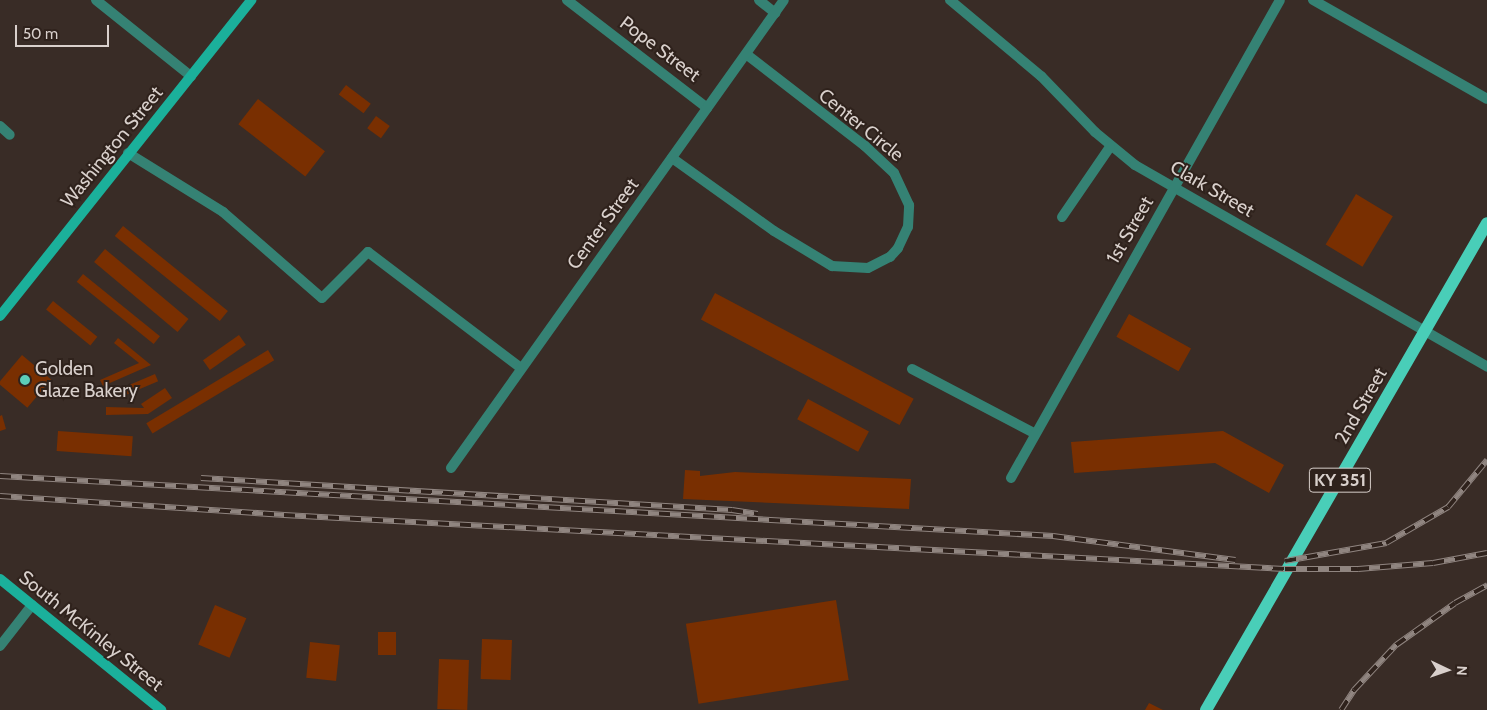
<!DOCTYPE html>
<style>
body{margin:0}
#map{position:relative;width:1487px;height:710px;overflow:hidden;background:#392c26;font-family:Cabin,sans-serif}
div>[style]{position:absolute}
.building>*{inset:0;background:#792f01;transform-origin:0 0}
.street>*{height:10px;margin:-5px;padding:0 5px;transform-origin:5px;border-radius:5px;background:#358274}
.secondary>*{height:10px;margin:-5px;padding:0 5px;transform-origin:5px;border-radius:5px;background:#1bb09b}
.primary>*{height:12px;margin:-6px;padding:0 6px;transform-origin:6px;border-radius:6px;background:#49ceb8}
.rail>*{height:5.5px;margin-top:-2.75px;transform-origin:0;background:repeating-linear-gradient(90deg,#2f221c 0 11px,#908580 0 22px);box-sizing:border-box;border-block:1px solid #908580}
.dots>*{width:14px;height:14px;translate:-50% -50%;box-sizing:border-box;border:2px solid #2f221c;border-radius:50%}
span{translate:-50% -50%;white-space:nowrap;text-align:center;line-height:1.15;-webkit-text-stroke:4px #2f221c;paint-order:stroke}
.shield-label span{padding:1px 4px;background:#2f221c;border:1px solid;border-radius:4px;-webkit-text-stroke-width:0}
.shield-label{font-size:18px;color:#d9d0cc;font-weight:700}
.street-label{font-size:19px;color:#d9d0cc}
.poi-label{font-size:19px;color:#d9d0cc}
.left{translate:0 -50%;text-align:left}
.north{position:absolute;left:1422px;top:645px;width:50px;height:50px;-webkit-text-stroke:4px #2f221c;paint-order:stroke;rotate:93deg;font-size:14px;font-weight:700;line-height:20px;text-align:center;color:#d9d0cc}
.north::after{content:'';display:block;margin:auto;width:18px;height:22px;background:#d9d0cc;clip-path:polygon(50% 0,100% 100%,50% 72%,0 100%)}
.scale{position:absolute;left:15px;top:25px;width:94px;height:22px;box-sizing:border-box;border:2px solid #d9d0cc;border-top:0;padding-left:6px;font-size:15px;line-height:18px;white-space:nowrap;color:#d9d0cc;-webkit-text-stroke:4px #2f221c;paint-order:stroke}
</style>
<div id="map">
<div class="building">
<i style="left:346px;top:85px;width:31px;height:12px;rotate:37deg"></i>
<i style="left:258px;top:99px;width:85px;height:32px;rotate:38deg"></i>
<i style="left:376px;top:116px;width:17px;height:15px;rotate:36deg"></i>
<i style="left:1356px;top:194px;width:43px;height:59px;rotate:31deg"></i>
<i style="left:123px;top:226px;width:135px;height:13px;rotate:39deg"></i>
<i style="left:105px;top:249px;width:109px;height:17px;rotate:40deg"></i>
<i style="left:83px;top:274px;width:99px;height:10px;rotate:39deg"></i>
<i style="left:715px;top:293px;width:225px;height:30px;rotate:28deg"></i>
<i style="left:53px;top:301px;width:57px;height:11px;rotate:39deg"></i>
<i style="left:1129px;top:314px;width:71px;height:26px;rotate:29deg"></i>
<i style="left:239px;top:335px;width:12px;height:44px;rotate:55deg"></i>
<i style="clip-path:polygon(118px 338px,151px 365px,103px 386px,100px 380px,139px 363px,114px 343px)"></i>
<i style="left:268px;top:350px;width:12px;height:142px;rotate:59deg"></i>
<i style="left:22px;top:355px;width:38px;height:37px;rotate:40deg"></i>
<i style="left:155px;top:374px;width:8px;height:46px;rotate:67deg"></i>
<i style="clip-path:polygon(165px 388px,172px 398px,148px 414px,106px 415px,106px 407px,144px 408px,141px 404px)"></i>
<i style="left:808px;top:399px;width:69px;height:23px;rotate:28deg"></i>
<i style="clip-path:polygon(2px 415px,6px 429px,0 431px,0 416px)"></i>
<i style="left:58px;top:431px;width:75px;height:20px;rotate:4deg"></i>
<i style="clip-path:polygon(1223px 431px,1284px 465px,1269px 493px,1215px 463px,1074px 473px,1071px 442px)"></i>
<i style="clip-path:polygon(685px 470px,700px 471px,700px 476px,735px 472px,911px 479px,909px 509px,683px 499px)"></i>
<i style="left:836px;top:600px;width:81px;height:152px;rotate:81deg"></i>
<i style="left:215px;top:605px;width:34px;height:43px;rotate:23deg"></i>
<i style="left:378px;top:632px;width:18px;height:23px"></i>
<i style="left:482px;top:639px;width:30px;height:40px;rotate:2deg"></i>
<i style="left:310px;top:642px;width:30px;height:36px;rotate:6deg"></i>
<i style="left:439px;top:659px;width:30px;height:50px;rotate:2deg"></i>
<i style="clip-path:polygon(1149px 703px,1163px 710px,1145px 710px)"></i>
</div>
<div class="street">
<i style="left:96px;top:0;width:122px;rotate:38.7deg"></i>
<i style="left:567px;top:0;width:177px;rotate:37.6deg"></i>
<i style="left:759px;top:0;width:21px;rotate:39deg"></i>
<i style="left:950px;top:0;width:119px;rotate:39.9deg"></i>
<i style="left:1041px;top:76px;width:78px;rotate:46deg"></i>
<i style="left:1095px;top:132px;width:52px;rotate:39.5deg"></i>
<i style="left:1135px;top:165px;width:406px;rotate:29.8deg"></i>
<i style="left:1313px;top:0;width:200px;rotate:29.6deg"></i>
<i style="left:0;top:126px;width:13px;rotate:42deg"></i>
<i style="left:128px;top:153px;width:112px;rotate:31.8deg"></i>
<i style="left:223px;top:212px;width:131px;rotate:41deg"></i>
<i style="left:322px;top:298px;width:65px;rotate:-45deg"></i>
<i style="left:368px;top:252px;width:192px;rotate:37.2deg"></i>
<i style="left:672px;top:158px;width:125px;rotate:35.6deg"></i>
<i style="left:774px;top:231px;width:68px;rotate:31.1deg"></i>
<i style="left:832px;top:266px;width:36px;rotate:3deg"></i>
<i style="left:868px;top:268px;width:25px;rotate:-27deg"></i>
<i style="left:890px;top:257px;width:12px;rotate:-48deg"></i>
<i style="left:898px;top:248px;width:23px;rotate:-65deg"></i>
<i style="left:908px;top:227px;width:22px;rotate:-87deg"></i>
<i style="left:909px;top:205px;width:35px;rotate:-115deg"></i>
<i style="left:894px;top:173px;width:40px;rotate:-137deg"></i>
<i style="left:865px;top:146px;width:150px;rotate:-142.3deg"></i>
<i style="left:1062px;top:217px;width:85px;rotate:-55.6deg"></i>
<i style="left:912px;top:369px;width:138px;rotate:27.7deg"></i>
<i style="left:451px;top:468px;width:574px;rotate:-54.57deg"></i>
<i style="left:1011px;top:478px;width:548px;rotate:-60.63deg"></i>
<i style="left:0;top:646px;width:52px;rotate:-52deg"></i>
</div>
<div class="secondary">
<i style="left:0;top:316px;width:404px;rotate:-51.5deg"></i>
<i style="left:0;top:579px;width:208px;rotate:39.1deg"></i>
</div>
<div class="primary">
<i style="left:1206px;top:710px;width:562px;rotate:-60.01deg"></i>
</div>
<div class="rail">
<i style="left:0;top:476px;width:1055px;rotate:3.26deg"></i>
<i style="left:1053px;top:536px;width:184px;rotate:7.5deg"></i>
<i style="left:201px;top:478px;width:532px;rotate:3.45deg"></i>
<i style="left:732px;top:510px;width:26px;rotate:9deg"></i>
<i style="left:0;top:496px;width:285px;rotate:3.8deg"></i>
<i style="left:284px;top:515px;width:1002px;rotate:3.09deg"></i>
<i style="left:1285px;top:569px;width:73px"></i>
<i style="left:1358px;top:569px;width:75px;rotate:-4.6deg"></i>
<i style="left:1433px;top:563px;width:55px;rotate:-10.5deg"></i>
<i style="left:1285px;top:561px;width:103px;rotate:-10.1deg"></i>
<i style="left:1386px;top:543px;width:72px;rotate:-30.1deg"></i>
<i style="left:1448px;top:507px;width:61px;rotate:-50.3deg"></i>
<i style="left:1341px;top:710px;width:24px;rotate:-57deg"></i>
<i style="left:1354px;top:690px;width:62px;rotate:-47deg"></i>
<i style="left:1396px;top:645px;width:72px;rotate:-35.4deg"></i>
<i style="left:1455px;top:603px;width:37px;rotate:-29deg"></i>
</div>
<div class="dots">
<i style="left:25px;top:380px;background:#5cceba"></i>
</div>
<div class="shield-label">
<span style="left:1340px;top:480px">KY 351</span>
</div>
<div class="street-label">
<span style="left:660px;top:49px;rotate:37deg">Pope Street</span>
<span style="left:861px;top:125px;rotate:39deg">Center Circle</span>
<span style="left:112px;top:147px;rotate:-51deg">Washington Street</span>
<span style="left:1212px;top:189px;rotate:30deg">Clark Street</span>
<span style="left:603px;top:224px;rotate:-54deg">Center Street</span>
<span style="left:1130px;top:230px;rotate:-60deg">1st Street</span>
<span style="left:1361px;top:406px;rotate:-60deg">2nd Street</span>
<span style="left:91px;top:631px;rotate:39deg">South McKinley Street</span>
</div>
<div class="poi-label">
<span class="left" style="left:35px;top:380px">Golden<br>Glaze Bakery</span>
</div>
<div class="north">N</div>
<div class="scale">50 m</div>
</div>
